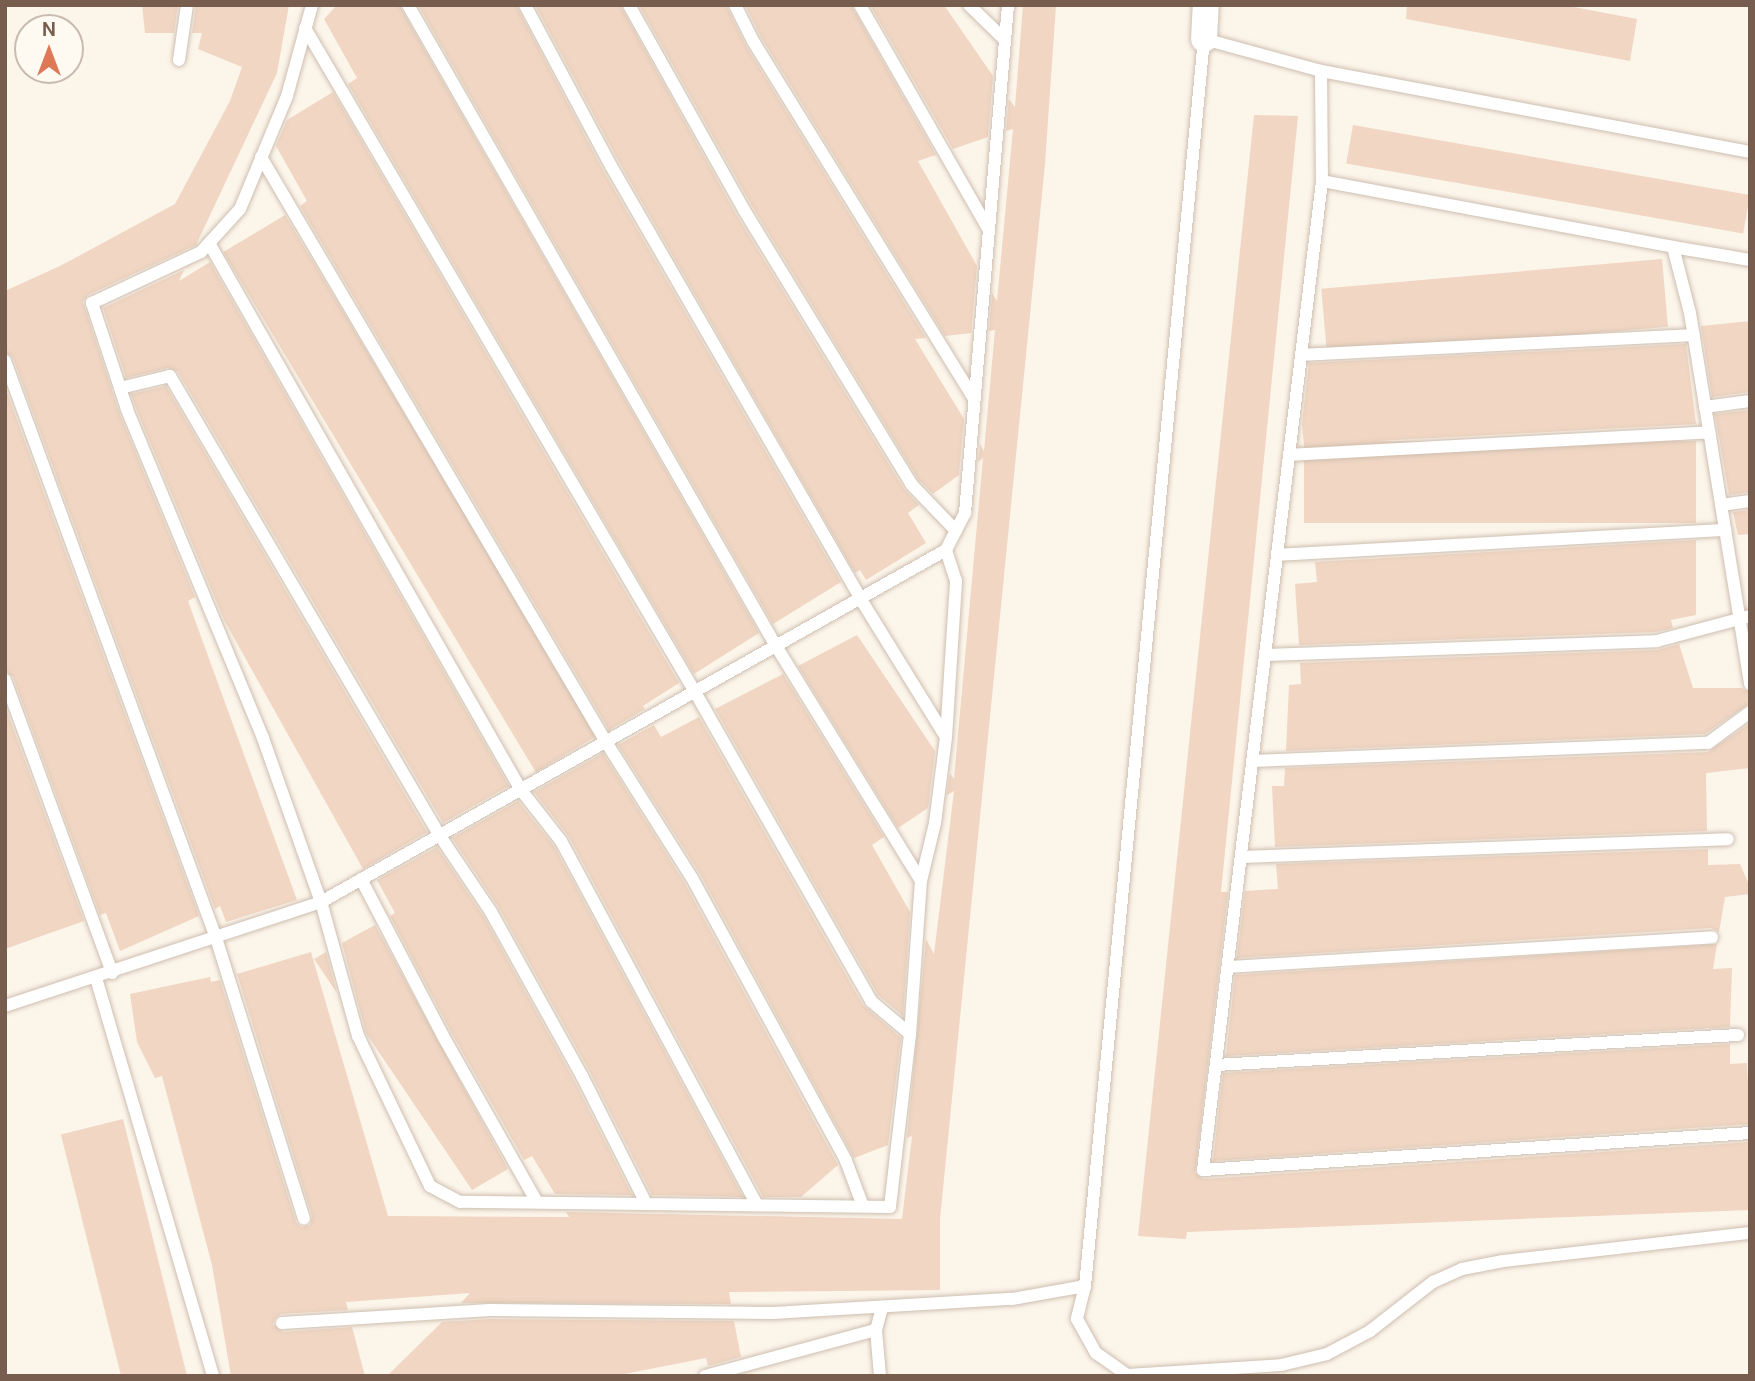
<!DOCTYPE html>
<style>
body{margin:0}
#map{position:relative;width:1755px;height:1381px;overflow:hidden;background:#fcf5ea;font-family:"DM Sans",sans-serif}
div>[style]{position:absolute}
.building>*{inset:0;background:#f0d6c3;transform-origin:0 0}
.roads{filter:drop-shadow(0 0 2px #cebeb0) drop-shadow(0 0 2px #cebeb0)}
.service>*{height:12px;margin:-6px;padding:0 6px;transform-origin:6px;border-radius:6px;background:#fff}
.minor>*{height:26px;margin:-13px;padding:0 13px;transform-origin:13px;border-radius:13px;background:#fff}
span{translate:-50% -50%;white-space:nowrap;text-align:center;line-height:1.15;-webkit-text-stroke:6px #fef9f1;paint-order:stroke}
.frame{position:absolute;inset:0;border:7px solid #765d4e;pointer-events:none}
.north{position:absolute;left:14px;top:14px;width:70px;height:70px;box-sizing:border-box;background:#fef9f1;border:2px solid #c8bbb0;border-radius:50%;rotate:0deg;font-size:19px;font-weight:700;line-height:28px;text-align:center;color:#765d4e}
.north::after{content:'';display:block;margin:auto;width:24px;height:32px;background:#df7856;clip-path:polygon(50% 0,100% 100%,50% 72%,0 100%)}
</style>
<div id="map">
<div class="building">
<i style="clip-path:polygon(142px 5px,178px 5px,174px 33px,145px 33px)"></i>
<i style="clip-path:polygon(196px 5px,289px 5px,277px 73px,196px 245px,88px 295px,83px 302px,119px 412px,195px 597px,188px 601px,297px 900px,226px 922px,220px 906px,215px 909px,13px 358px,5px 352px,5px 291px,62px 265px,175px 204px,230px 101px,242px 67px,198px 49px,202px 33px,192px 33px)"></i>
<i style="clip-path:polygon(337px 5px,399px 5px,759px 633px,694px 674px,348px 84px,357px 78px,324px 19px)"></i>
<i style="clip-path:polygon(418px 5px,516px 5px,603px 170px,841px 582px,773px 624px)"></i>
<i style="clip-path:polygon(535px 5px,620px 5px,736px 214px,904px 489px,919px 505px,908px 513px,926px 543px,866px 580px,860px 570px,855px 573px,619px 162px)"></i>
<i style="clip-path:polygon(639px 5px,726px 5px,746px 46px,926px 338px,915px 339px,964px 419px,959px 475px,933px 494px,918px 479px,752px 206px)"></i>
<i style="clip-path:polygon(745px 5px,851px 5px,936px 155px,918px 161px,977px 266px,971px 333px,945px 336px,761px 37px)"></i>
<i style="clip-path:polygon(870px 5px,944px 5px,993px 76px,988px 137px,953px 149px)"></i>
<i style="clip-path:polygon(1023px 5px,1056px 5px,1045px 164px,940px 1219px,940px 1290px,729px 1292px,731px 1304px,461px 1303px,470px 1293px,346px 1302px,348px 1310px,281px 1314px,275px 1319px,273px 1324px,283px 1332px,352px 1327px,365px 1376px,231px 1376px,212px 1265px,162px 1076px,155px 1078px,137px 1042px,130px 994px,210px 977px,211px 982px,220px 980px,296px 1222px,301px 1227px,310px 1225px,312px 1216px,237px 974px,311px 952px,388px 1216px,569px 1217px,566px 1212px,902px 1219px,912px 1136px,907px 1138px,926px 939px,934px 954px,954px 791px,947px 795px,950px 773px,954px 779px,983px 458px,978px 462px,980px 444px,984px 451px,995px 330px,989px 331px,992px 293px,997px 301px,1013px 129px,1006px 131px,1009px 99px,1015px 107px)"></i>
<i style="clip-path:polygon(1407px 5px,1563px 5px,1637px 19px,1630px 61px,1406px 19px)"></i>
<i style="clip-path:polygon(333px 92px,679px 683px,643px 706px,645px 709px,609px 730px,300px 206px,307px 201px,276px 146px,287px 120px)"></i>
<i style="clip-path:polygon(1254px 115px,1298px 116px,1221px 892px,1228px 892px,1195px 1173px,1204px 1179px,1750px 1142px,1750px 1210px,1187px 1232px,1186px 1239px,1138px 1236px)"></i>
<i style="left:1353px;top:125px;width:403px;height:39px;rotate:10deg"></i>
<i style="left:285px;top:215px;width:607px;height:72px;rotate:59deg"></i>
<i style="left:1662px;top:259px;width:68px;height:342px;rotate:85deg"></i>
<i style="clip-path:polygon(210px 262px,509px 786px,443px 823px,178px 372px,168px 368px,126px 378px,103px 308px,184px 270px,179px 281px)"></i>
<i style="clip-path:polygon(1750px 321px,1750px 392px,1712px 397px,1701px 326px)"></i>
<i style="clip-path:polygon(1686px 344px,1696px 424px,1304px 445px,1302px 424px,1309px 363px)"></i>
<i style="clip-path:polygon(166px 386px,427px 832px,363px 869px,224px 620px,135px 406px,131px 394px)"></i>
<i style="clip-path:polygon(5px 387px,199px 916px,120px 951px,106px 913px,100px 915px,13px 677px,5px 671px)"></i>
<i style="clip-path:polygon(1750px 410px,1750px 492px,1729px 495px,1715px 414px)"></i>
<i style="left:1696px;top:441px;width:82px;height:392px;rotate:90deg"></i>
<i style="clip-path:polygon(1750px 510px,1750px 534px,1738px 535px,1733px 512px)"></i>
<i style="clip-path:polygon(1696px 540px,1696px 615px,1671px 620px,1673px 628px,1656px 632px,1299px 645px,1295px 584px,1317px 582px,1315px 562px)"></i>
<i style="clip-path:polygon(857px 635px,935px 751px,928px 808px,898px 828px,798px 666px)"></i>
<i style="clip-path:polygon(1679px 644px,1693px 688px,1742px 688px,1750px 693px,1750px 703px,1705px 734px,1286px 751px,1289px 685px,1301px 684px,1300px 663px,1657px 650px)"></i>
<i style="clip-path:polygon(783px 674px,884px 837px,872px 845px,910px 912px,903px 1016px,878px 995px,715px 709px)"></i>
<i style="clip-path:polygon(5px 706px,84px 921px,5px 949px)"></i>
<i style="clip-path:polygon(699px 717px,863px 1005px,901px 1038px,888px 1145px,854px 1158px,700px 874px,618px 745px,654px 725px,661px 737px)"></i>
<i style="clip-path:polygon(1750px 723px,1750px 768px,1706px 773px,1707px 831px,1275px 847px,1272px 786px,1284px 786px,1285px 768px,1708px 752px)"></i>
<i style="clip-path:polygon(603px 753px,684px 882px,838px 1165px,801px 1197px,763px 1197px,569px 837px,534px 792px)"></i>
<i style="clip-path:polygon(518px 801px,554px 846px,743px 1197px,652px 1195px,590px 1072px,499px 908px,452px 838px)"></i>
<i style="clip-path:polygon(437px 847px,484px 917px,574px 1080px,632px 1195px,555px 1194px,532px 1156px,524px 1160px,451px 1032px,390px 916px,395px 913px,377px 880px)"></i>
<i style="clip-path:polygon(1708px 849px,1708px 865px,1740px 864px,1750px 887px,1750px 894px,1725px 897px,1719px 932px,1711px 928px,1237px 958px,1245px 891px,1278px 889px,1276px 864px)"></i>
<i style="clip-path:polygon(375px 925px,508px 1169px,472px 1190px,366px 1033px,342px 943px)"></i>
<i style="clip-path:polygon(1717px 944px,1713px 969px,1732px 968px,1730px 1027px,1226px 1056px,1235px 975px)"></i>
<i style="clip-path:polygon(326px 952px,337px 993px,314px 959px)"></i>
<i style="clip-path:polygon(1730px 1044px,1730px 1064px,1747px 1063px,1750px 1124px,1213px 1161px,1223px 1073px)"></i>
<i style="left:123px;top:1119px;width:265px;height:64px;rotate:76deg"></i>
<i style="clip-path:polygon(490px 1319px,734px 1321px,741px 1357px,708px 1366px,706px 1358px,614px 1376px,387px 1376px,442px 1322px)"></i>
</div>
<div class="roads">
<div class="service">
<i style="left:408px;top:5px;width:739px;rotate:60.14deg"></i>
<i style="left:776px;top:646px;width:276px;rotate:58.3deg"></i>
<i style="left:921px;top:881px;width:60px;rotate:-76.4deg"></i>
<i style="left:935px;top:823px;width:87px;rotate:-82.7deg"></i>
<i style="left:946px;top:737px;width:156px;rotate:-86.3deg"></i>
<i style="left:956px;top:581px;width:33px;rotate:-108deg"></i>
<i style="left:525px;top:5px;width:183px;rotate:61.9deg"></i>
<i style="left:611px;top:166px;width:499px;rotate:60deg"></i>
<i style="left:860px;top:598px;width:163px;rotate:58.3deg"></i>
<i style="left:629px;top:5px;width:235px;rotate:60.7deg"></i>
<i style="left:744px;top:210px;width:321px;rotate:58.6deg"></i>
<i style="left:911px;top:484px;width:65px;rotate:46.2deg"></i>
<i style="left:735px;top:5px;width:40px;rotate:63.4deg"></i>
<i style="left:753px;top:41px;width:421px;rotate:58.3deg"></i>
<i style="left:860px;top:5px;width:259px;rotate:60.2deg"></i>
<i style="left:969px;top:5px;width:50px;rotate:44.2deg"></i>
<i style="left:305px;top:28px;width:770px;rotate:59.57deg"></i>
<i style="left:695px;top:692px;width:356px;rotate:60.3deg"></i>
<i style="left:871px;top:1001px;width:51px;rotate:40.2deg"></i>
<i style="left:910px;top:1034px;width:174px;rotate:96.6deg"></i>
<i style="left:890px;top:1207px;width:430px;rotate:-179.3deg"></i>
<i style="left:460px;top:1202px;width:34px;rotate:-152deg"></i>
<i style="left:430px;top:1186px;width:166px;rotate:-115.6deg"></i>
<i style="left:358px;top:1036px;width:139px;rotate:-105.4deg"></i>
<i style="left:321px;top:902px;width:174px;rotate:-109.5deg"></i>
<i style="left:263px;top:738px;width:356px;rotate:-112.5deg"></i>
<i style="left:127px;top:409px;width:112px;rotate:-108.3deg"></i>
<i style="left:92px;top:303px;width:120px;rotate:-25.1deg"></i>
<i style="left:201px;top:252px;width:58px;rotate:-47.8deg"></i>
<i style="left:240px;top:209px;width:122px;rotate:-67.4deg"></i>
<i style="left:287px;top:96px;width:94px;rotate:-74.6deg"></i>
<i style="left:179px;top:60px;width:56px;rotate:-81.7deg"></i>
<i style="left:1321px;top:71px;width:110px;rotate:89.5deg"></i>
<i style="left:1322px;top:181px;width:996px;rotate:96.86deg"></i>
<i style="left:1203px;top:1170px;width:548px;rotate:-3.87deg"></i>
<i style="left:1750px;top:152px;width:437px;rotate:-169.3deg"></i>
<i style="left:1321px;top:71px;width:121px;rotate:-164.7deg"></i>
<i style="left:1204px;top:39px;width:1253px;rotate:95.45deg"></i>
<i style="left:1085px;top:1286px;width:34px;rotate:104deg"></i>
<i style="left:1077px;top:1319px;width:39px;rotate:61deg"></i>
<i style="left:1096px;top:1353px;width:39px;rotate:35deg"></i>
<i style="left:1128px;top:1375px;width:153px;rotate:-3.7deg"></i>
<i style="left:1281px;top:1365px;width:47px;rotate:-13.4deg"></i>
<i style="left:1327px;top:1354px;width:49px;rotate:-28.1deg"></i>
<i style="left:1370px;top:1331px;width:80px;rotate:-37.9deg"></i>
<i style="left:1433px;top:1282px;width:32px;rotate:-24deg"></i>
<i style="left:1462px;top:1269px;width:42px;rotate:-11deg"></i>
<i style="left:1503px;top:1261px;width:249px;rotate:-6.5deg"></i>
<i style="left:261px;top:157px;width:679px;rotate:59.47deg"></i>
<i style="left:606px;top:742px;width:161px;rotate:57.7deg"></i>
<i style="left:692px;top:878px;width:322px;rotate:61.4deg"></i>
<i style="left:846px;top:1161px;width:48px;rotate:69.3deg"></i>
<i style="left:1322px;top:181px;width:357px;rotate:10.6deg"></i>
<i style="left:1673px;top:247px;width:68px;rotate:75.6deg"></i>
<i style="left:1690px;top:313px;width:376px;rotate:80.8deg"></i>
<i style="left:209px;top:243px;width:630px;rotate:60.3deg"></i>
<i style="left:521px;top:790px;width:65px;rotate:51.9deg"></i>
<i style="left:561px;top:841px;width:413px;rotate:61.7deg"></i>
<i style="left:1673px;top:247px;width:78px;rotate:9.6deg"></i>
<i style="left:1301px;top:355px;width:393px;rotate:-2.9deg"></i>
<i style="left:5px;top:361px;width:614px;rotate:69.91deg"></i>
<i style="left:216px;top:938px;width:294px;rotate:72.6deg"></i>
<i style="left:120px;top:388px;width:51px;rotate:-13.5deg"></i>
<i style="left:170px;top:376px;width:533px;rotate:59.59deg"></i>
<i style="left:440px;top:836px;width:92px;rotate:56.1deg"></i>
<i style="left:491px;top:912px;width:188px;rotate:61deg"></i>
<i style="left:582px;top:1076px;width:142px;rotate:63.3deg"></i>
<i style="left:1705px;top:407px;width:45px;rotate:-7.6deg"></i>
<i style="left:1289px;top:455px;width:421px;rotate:-3.1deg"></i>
<i style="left:1721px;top:505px;width:29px;rotate:-8deg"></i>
<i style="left:1277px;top:555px;width:449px;rotate:-3.2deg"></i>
<i style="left:1265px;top:655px;width:392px;rotate:-2deg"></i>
<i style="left:1657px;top:641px;width:96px;rotate:-15deg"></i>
<i style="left:5px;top:680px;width:312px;rotate:69.9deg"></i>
<i style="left:1252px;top:761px;width:456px;rotate:-2.3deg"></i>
<i style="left:1708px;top:743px;width:52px;rotate:-36.4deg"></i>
<i style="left:1241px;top:857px;width:487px;rotate:-2.1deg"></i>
<i style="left:361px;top:879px;width:177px;rotate:62.4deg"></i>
<i style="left:443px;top:1036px;width:191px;rotate:60.5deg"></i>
<i style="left:1228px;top:967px;width:485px;rotate:-3.5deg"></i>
<i style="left:96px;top:978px;width:415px;rotate:73.6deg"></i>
<i style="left:5px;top:1006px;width:333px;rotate:-18.2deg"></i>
<i style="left:321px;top:902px;width:717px;rotate:-29.39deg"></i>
<i style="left:946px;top:550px;width:42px;rotate:-62.8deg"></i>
<i style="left:965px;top:513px;width:510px;rotate:-85.16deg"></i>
<i style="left:910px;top:1034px;width:153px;rotate:-85.9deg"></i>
<i style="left:1216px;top:1065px;width:523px;rotate:-3.29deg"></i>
<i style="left:282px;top:1323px;width:208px;rotate:-3.6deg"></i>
<i style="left:490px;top:1310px;width:283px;rotate:0.6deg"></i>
<i style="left:773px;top:1313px;width:239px;rotate:-3.4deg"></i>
<i style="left:1012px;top:1299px;width:74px;rotate:-10.1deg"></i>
<i style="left:876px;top:1330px;width:46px;rotate:85deg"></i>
<i style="left:705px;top:1376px;width:177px;rotate:-15.1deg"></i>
<i style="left:876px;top:1330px;width:24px;rotate:-75deg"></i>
</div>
<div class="minor">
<i style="left:1204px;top:39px;width:34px;rotate:-87deg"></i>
</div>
</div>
<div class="frame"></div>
<div class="north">N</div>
</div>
